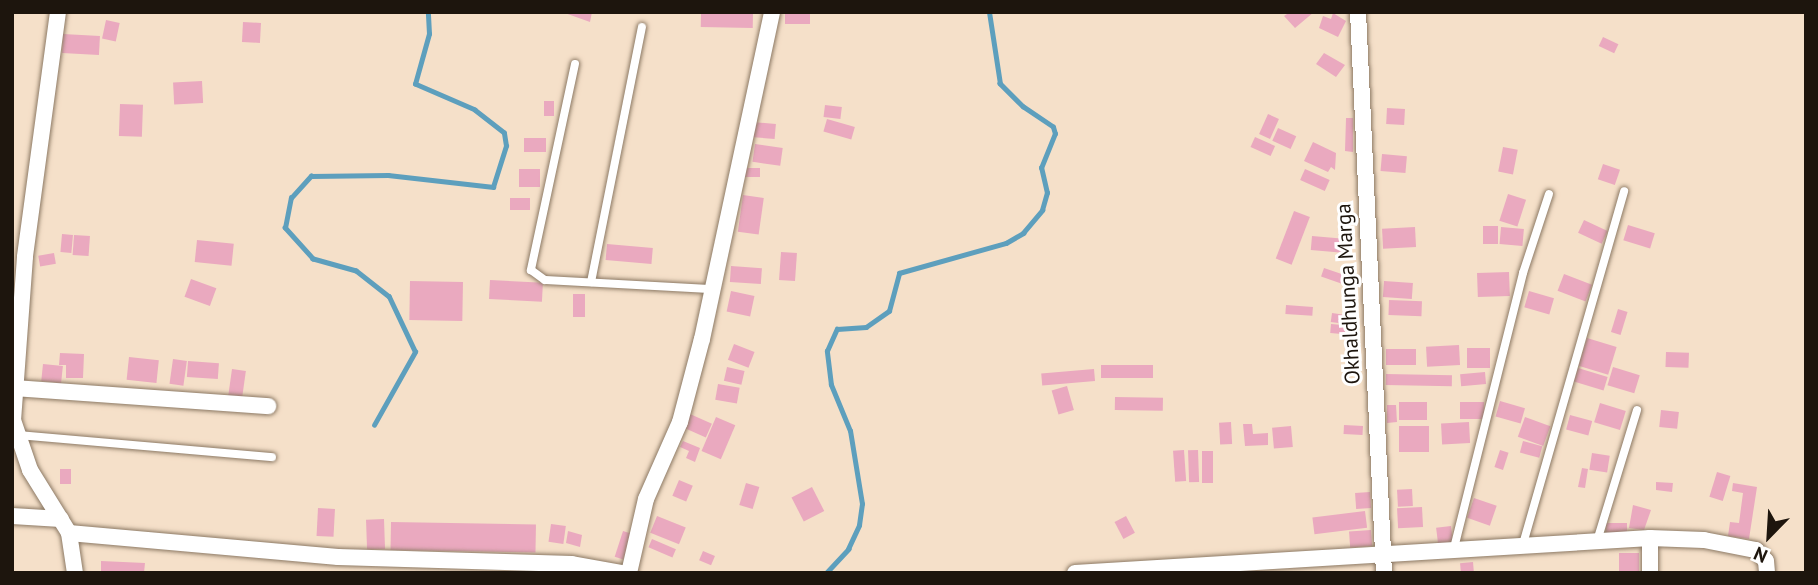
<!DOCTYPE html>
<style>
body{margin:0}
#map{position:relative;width:1818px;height:585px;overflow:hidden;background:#f5e0c9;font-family:"PT Sans",sans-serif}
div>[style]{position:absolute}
.stream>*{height:4.5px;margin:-2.25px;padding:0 2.25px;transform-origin:2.25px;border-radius:2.25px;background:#5d9fbd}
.building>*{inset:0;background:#eaa9bf;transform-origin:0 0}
.roads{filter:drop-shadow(0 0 2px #8c7964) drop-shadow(0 0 2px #8c7964)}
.lane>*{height:8px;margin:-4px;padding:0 4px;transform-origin:4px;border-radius:4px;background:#fff}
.street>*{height:16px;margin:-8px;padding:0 8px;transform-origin:8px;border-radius:8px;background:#fff}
span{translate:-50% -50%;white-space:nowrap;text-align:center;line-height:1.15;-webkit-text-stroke:6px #fff;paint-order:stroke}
.street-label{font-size:21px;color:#1d150d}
.frame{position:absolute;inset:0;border:14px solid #1d150d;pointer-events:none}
.north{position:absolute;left:1734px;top:501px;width:70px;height:70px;-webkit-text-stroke:5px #fff;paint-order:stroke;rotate:204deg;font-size:19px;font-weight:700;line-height:28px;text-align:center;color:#1d150d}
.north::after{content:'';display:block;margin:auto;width:24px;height:32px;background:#1d150d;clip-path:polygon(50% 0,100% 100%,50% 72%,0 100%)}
</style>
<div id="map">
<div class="stream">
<i style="left:374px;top:425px;width:84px;rotate:-60.7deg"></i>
<i style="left:415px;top:352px;width:61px;rotate:-115.3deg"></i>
<i style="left:389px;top:297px;width:42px;rotate:-141.8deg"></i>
<i style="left:356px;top:271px;width:45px;rotate:-164.4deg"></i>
<i style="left:313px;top:259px;width:42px;rotate:-132.1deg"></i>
<i style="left:285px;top:228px;width:31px;rotate:-79deg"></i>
<i style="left:291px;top:198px;width:30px;rotate:-48deg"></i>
<i style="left:311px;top:176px;width:77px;rotate:-0.7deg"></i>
<i style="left:388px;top:175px;width:106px;rotate:6.5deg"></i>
<i style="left:493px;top:187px;width:43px;rotate:-72.4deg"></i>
<i style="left:506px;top:146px;width:13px;rotate:-99deg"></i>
<i style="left:504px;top:133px;width:37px;rotate:-142deg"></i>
<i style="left:475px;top:110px;width:65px;rotate:-156.6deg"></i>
<i style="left:415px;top:84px;width:52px;rotate:-74.4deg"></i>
<i style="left:429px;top:34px;width:22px;rotate:-93deg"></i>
<i style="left:826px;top:573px;width:33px;rotate:-47deg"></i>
<i style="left:848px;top:549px;width:26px;rotate:-65deg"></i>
<i style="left:859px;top:525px;width:21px;rotate:-82deg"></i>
<i style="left:862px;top:504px;width:74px;rotate:-99.3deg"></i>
<i style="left:850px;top:431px;width:50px;rotate:-112.4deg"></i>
<i style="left:831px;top:385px;width:34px;rotate:-97deg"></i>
<i style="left:827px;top:351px;width:24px;rotate:-66deg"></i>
<i style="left:837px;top:329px;width:29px;rotate:-4deg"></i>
<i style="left:866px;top:327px;width:28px;rotate:-35deg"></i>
<i style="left:889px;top:311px;width:39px;rotate:-75deg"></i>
<i style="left:899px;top:273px;width:111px;rotate:-15.7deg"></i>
<i style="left:1006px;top:243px;width:20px;rotate:-30deg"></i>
<i style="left:1023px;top:233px;width:30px;rotate:-50deg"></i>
<i style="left:1042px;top:210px;width:18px;rotate:-74deg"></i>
<i style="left:1047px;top:193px;width:26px;rotate:-103deg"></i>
<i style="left:1041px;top:168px;width:37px;rotate:-68deg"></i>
<i style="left:1055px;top:134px;width:7px;rotate:-106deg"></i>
<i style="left:1053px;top:127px;width:36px;rotate:-146deg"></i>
<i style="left:1023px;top:107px;width:33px;rotate:-135deg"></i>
<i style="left:1000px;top:84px;width:73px;rotate:-98.7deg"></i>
</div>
<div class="building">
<i style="clip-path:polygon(562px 12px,592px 12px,590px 22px)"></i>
<i style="left:701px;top:12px;width:52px;height:15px;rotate:1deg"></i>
<i style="left:785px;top:12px;width:25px;height:12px"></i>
<i style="clip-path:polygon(1290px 12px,1314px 12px,1295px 28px,1284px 16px)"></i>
<i style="clip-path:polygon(1333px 13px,1346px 21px,1338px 37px,1319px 28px,1323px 16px,1331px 19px)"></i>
<i style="left:106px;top:20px;width:14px;height:19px;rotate:12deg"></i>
<i style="left:243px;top:22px;width:18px;height:20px;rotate:3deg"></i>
<i style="left:63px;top:34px;width:37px;height:19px;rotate:3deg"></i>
<i style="left:1603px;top:37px;width:17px;height:10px;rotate:25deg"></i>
<i style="clip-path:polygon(1324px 53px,1345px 65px,1336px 77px,1316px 64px)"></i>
<i style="left:202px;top:81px;width:22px;height:29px;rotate:87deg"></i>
<i style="left:544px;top:101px;width:10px;height:15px"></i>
<i style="left:120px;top:104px;width:23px;height:32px;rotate:2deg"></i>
<i style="left:825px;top:105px;width:17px;height:12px;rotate:7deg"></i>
<i style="left:1387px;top:108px;width:18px;height:16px;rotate:3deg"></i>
<i style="left:1268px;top:114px;width:12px;height:22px;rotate:24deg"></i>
<i style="clip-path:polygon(1346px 118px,1353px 118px,1353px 152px,1345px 151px)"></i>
<i style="left:827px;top:119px;width:29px;height:13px;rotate:16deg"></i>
<i style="left:752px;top:122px;width:24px;height:15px;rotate:5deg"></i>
<i style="left:1278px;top:128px;width:20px;height:14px;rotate:24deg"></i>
<i style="left:1255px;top:137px;width:22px;height:11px;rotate:24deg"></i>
<i style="left:524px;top:138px;width:22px;height:14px"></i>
<i style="clip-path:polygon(1313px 142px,1336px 153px,1335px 170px,1331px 167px,1328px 172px,1304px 161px)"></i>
<i style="left:755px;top:144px;width:28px;height:18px;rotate:8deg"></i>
<i style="left:1503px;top:147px;width:15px;height:25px;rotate:11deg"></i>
<i style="left:1382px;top:154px;width:25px;height:17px;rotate:5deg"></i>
<i style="left:1603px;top:164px;width:18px;height:16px;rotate:19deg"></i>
<i style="left:743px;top:168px;width:17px;height:9px"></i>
<i style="left:519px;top:169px;width:21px;height:18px"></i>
<i style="left:1305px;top:169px;width:27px;height:12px;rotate:24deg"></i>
<i style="left:1508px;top:194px;width:19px;height:28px;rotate:18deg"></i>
<i style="left:743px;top:195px;width:21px;height:37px;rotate:8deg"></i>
<i style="left:510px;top:198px;width:20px;height:12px"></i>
<i style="left:1294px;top:211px;width:17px;height:51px;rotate:21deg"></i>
<i style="left:1584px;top:220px;width:26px;height:14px;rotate:25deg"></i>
<i style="left:1628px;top:225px;width:28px;height:16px;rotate:17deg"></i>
<i style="left:1483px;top:226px;width:15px;height:18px"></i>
<i style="left:1415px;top:227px;width:20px;height:33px;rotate:87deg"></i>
<i style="left:1501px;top:227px;width:23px;height:17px;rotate:5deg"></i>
<i style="left:62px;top:234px;width:11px;height:18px;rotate:5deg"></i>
<i style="left:74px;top:235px;width:16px;height:20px;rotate:4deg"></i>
<i style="left:1312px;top:236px;width:35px;height:14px;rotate:5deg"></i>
<i style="left:197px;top:240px;width:37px;height:22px;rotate:6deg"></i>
<i style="left:607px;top:244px;width:46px;height:16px;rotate:5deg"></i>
<i style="left:781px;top:252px;width:16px;height:28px;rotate:4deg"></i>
<i style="left:54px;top:253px;width:11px;height:16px;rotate:80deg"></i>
<i style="left:731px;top:266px;width:31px;height:16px;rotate:4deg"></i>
<i style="left:1324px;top:268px;width:28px;height:9px;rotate:19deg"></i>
<i style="left:1509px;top:272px;width:24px;height:32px;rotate:88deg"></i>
<i style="left:1564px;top:274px;width:30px;height:18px;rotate:21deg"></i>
<i style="left:191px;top:279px;width:27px;height:19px;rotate:20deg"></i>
<i style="left:490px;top:280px;width:53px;height:19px;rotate:3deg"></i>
<i style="left:410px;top:281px;width:53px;height:39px;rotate:1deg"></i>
<i style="left:1384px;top:281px;width:29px;height:16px;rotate:4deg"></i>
<i style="left:731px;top:291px;width:24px;height:21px;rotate:12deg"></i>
<i style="left:1529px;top:291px;width:26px;height:17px;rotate:16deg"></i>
<i style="left:573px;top:294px;width:12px;height:23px"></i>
<i style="left:1389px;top:300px;width:33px;height:15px;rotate:2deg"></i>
<i style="left:1286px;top:305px;width:27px;height:9px;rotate:4deg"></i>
<i style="left:1618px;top:309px;width:10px;height:24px;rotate:17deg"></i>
<i style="left:1332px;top:313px;width:21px;height:9px;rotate:8deg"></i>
<i style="left:1331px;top:324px;width:23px;height:9px;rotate:5deg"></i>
<i style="left:1587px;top:338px;width:31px;height:29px;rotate:17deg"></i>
<i style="left:734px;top:344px;width:22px;height:17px;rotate:21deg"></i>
<i style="left:1459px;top:345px;width:20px;height:33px;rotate:87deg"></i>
<i style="left:1467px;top:348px;width:23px;height:20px"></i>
<i style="left:1386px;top:349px;width:30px;height:16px"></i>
<i style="left:1666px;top:352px;width:23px;height:15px;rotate:2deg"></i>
<i style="clip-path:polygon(60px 353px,84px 354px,83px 378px,66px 378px,66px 365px,59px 365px)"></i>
<i style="left:129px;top:357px;width:30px;height:23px;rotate:6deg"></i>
<i style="left:173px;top:359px;width:14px;height:25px;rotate:8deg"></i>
<i style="left:188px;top:361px;width:31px;height:16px;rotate:4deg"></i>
<i style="left:43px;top:364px;width:20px;height:17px;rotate:6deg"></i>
<i style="left:1153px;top:365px;width:13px;height:52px;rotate:90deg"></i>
<i style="left:727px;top:367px;width:18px;height:14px;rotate:13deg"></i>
<i style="left:1613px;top:367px;width:28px;height:19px;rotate:17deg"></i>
<i style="left:1578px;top:368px;width:31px;height:14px;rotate:17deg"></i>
<i style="left:232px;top:369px;width:14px;height:29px;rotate:8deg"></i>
<i style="left:1094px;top:369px;width:12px;height:53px;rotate:85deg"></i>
<i style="left:1485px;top:372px;width:12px;height:25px;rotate:85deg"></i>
<i style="left:1386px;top:374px;width:66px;height:11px;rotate:1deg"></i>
<i style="left:718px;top:384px;width:22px;height:16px;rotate:10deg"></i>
<i style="left:1067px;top:386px;width:25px;height:16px;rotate:74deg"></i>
<i style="left:1115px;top:397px;width:48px;height:13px;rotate:1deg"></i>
<i style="left:1500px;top:401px;width:26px;height:16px;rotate:16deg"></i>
<i style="left:1399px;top:402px;width:28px;height:18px"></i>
<i style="left:1484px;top:402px;width:17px;height:24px;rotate:90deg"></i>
<i style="left:1600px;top:403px;width:27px;height:20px;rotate:17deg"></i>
<i style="clip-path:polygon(1387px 405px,1396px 405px,1397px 422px,1387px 423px)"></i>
<i style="left:1661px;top:410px;width:18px;height:17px;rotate:6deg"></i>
<i style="left:690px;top:414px;width:24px;height:15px;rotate:24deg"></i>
<i style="left:1570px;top:415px;width:23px;height:15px;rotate:15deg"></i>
<i style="left:716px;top:417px;width:21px;height:37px;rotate:23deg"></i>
<i style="left:1525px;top:417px;width:27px;height:21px;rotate:20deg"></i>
<i style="left:1231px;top:422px;width:22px;height:12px;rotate:87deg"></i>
<i style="left:1469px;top:422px;width:21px;height:28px;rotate:87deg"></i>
<i style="clip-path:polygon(1243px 424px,1252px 424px,1253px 434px,1268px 433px,1268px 445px,1245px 446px)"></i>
<i style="left:1344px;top:425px;width:19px;height:9px;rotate:3deg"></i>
<i style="left:1291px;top:426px;width:21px;height:19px;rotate:85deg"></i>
<i style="left:1399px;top:426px;width:30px;height:26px"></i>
<i style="clip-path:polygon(683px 441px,700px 448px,695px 462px,686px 458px,689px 451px,680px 447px)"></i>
<i style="left:1523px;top:441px;width:20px;height:12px;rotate:15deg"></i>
<i style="left:1184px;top:450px;width:31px;height:11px;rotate:86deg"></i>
<i style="left:1198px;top:450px;width:32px;height:10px;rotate:88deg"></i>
<i style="left:1500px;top:450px;width:9px;height:18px;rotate:18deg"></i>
<i style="left:1202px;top:451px;width:11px;height:32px"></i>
<i style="left:1592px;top:453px;width:18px;height:17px;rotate:9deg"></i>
<i style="clip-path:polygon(1582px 468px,1588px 469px,1585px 488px,1578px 487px)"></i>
<i style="left:71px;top:469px;width:15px;height:11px;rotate:90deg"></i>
<i style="left:1717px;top:472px;width:14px;height:26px;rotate:17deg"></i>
<i style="left:679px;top:480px;width:15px;height:17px;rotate:23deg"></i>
<i style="clip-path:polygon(1656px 482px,1673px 483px,1672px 492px,1656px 490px)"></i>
<i style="left:746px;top:483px;width:14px;height:23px;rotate:17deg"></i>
<i style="clip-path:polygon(1733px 483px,1757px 487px,1749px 539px,1728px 536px,1730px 522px,1739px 523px,1743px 493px,1732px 491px)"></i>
<i style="left:812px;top:487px;width:27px;height:23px;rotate:63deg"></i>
<i style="left:1412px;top:489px;width:17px;height:15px;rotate:87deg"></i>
<i style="left:1370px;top:492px;width:16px;height:15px;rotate:86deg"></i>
<i style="left:1474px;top:498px;width:24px;height:21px;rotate:19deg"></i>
<i style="clip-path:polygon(1633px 505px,1651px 510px,1644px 530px,1629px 528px)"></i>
<i style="left:1422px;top:507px;width:20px;height:25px;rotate:87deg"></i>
<i style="left:318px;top:508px;width:17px;height:28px;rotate:3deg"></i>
<i style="left:1365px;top:511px;width:17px;height:53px;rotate:83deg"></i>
<i style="left:657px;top:516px;width:31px;height:18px;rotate:22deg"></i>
<i style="left:1126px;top:516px;width:19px;height:13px;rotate:62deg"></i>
<i style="left:384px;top:519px;width:30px;height:18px;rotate:88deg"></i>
<i style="left:391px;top:522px;width:145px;height:28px;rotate:1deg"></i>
<i style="left:1606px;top:523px;width:21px;height:12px"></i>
<i style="left:551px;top:524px;width:15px;height:18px;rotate:8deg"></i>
<i style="left:1451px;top:526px;width:17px;height:15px;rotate:83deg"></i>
<i style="left:1371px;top:530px;width:16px;height:22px;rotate:86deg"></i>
<i style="clip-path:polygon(568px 531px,582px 535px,580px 547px,566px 543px)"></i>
<i style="left:623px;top:531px;width:9px;height:27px;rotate:18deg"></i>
<i style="left:652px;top:539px;width:26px;height:9px;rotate:23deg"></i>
<i style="left:703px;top:551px;width:13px;height:10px;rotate:23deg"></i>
<i style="left:1619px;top:553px;width:20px;height:20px"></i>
<i style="clip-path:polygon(101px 561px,145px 563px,144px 573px,101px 573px)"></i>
<i style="left:1473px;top:562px;width:11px;height:13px;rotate:85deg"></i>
</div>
<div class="roads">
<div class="lane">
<i style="left:575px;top:64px;width:211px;rotate:102.1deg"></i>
<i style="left:531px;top:270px;width:17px;rotate:36deg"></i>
<i style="left:545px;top:280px;width:165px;rotate:3.1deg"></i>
<i style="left:591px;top:282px;width:260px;rotate:-78.7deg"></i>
<i style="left:19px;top:435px;width:254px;rotate:5deg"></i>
<i style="left:1597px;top:541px;width:137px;rotate:-73deg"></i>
<i style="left:1523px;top:544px;width:367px;rotate:-74deg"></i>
<i style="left:1454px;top:548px;width:284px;rotate:-75.9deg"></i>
<i style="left:1523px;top:273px;width:83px;rotate:-71.8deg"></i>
</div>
<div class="street">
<i style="left:58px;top:12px;width:247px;rotate:97.7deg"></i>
<i style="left:25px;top:257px;width:163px;rotate:94.2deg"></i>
<i style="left:13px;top:420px;width:53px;rotate:71.2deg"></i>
<i style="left:30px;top:470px;width:74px;rotate:58.2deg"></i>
<i style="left:69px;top:533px;width:40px;rotate:81.5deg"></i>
<i style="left:1358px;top:12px;width:562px;rotate:87.35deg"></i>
<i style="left:15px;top:388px;width:254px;rotate:4.1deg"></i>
<i style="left:12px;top:516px;width:49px;rotate:3.5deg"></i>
<i style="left:69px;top:533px;width:270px;rotate:5.1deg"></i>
<i style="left:338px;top:557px;width:234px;rotate:1.7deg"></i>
<i style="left:572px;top:564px;width:51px;rotate:10.2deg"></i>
<i style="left:1650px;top:538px;width:54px;rotate:2.1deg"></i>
<i style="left:1704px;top:540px;width:53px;rotate:10.9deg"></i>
<i style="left:1756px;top:550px;width:15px;rotate:48deg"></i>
<i style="left:1766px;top:561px;width:12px;rotate:85deg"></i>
<i style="left:629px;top:573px;width:76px;rotate:-77.1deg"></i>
<i style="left:646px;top:499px;width:84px;rotate:-66.2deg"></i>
<i style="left:680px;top:422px;width:86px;rotate:-75.2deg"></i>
<i style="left:702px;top:339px;width:334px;rotate:-77.9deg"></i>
<i style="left:1075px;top:573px;width:576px;rotate:-3.48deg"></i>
<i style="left:1650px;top:538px;width:35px;rotate:90deg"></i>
</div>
</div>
<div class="street-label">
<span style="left:1348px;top:294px;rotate:-93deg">Okhaldhunga Marga</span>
</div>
<div class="frame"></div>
<div class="north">N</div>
</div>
